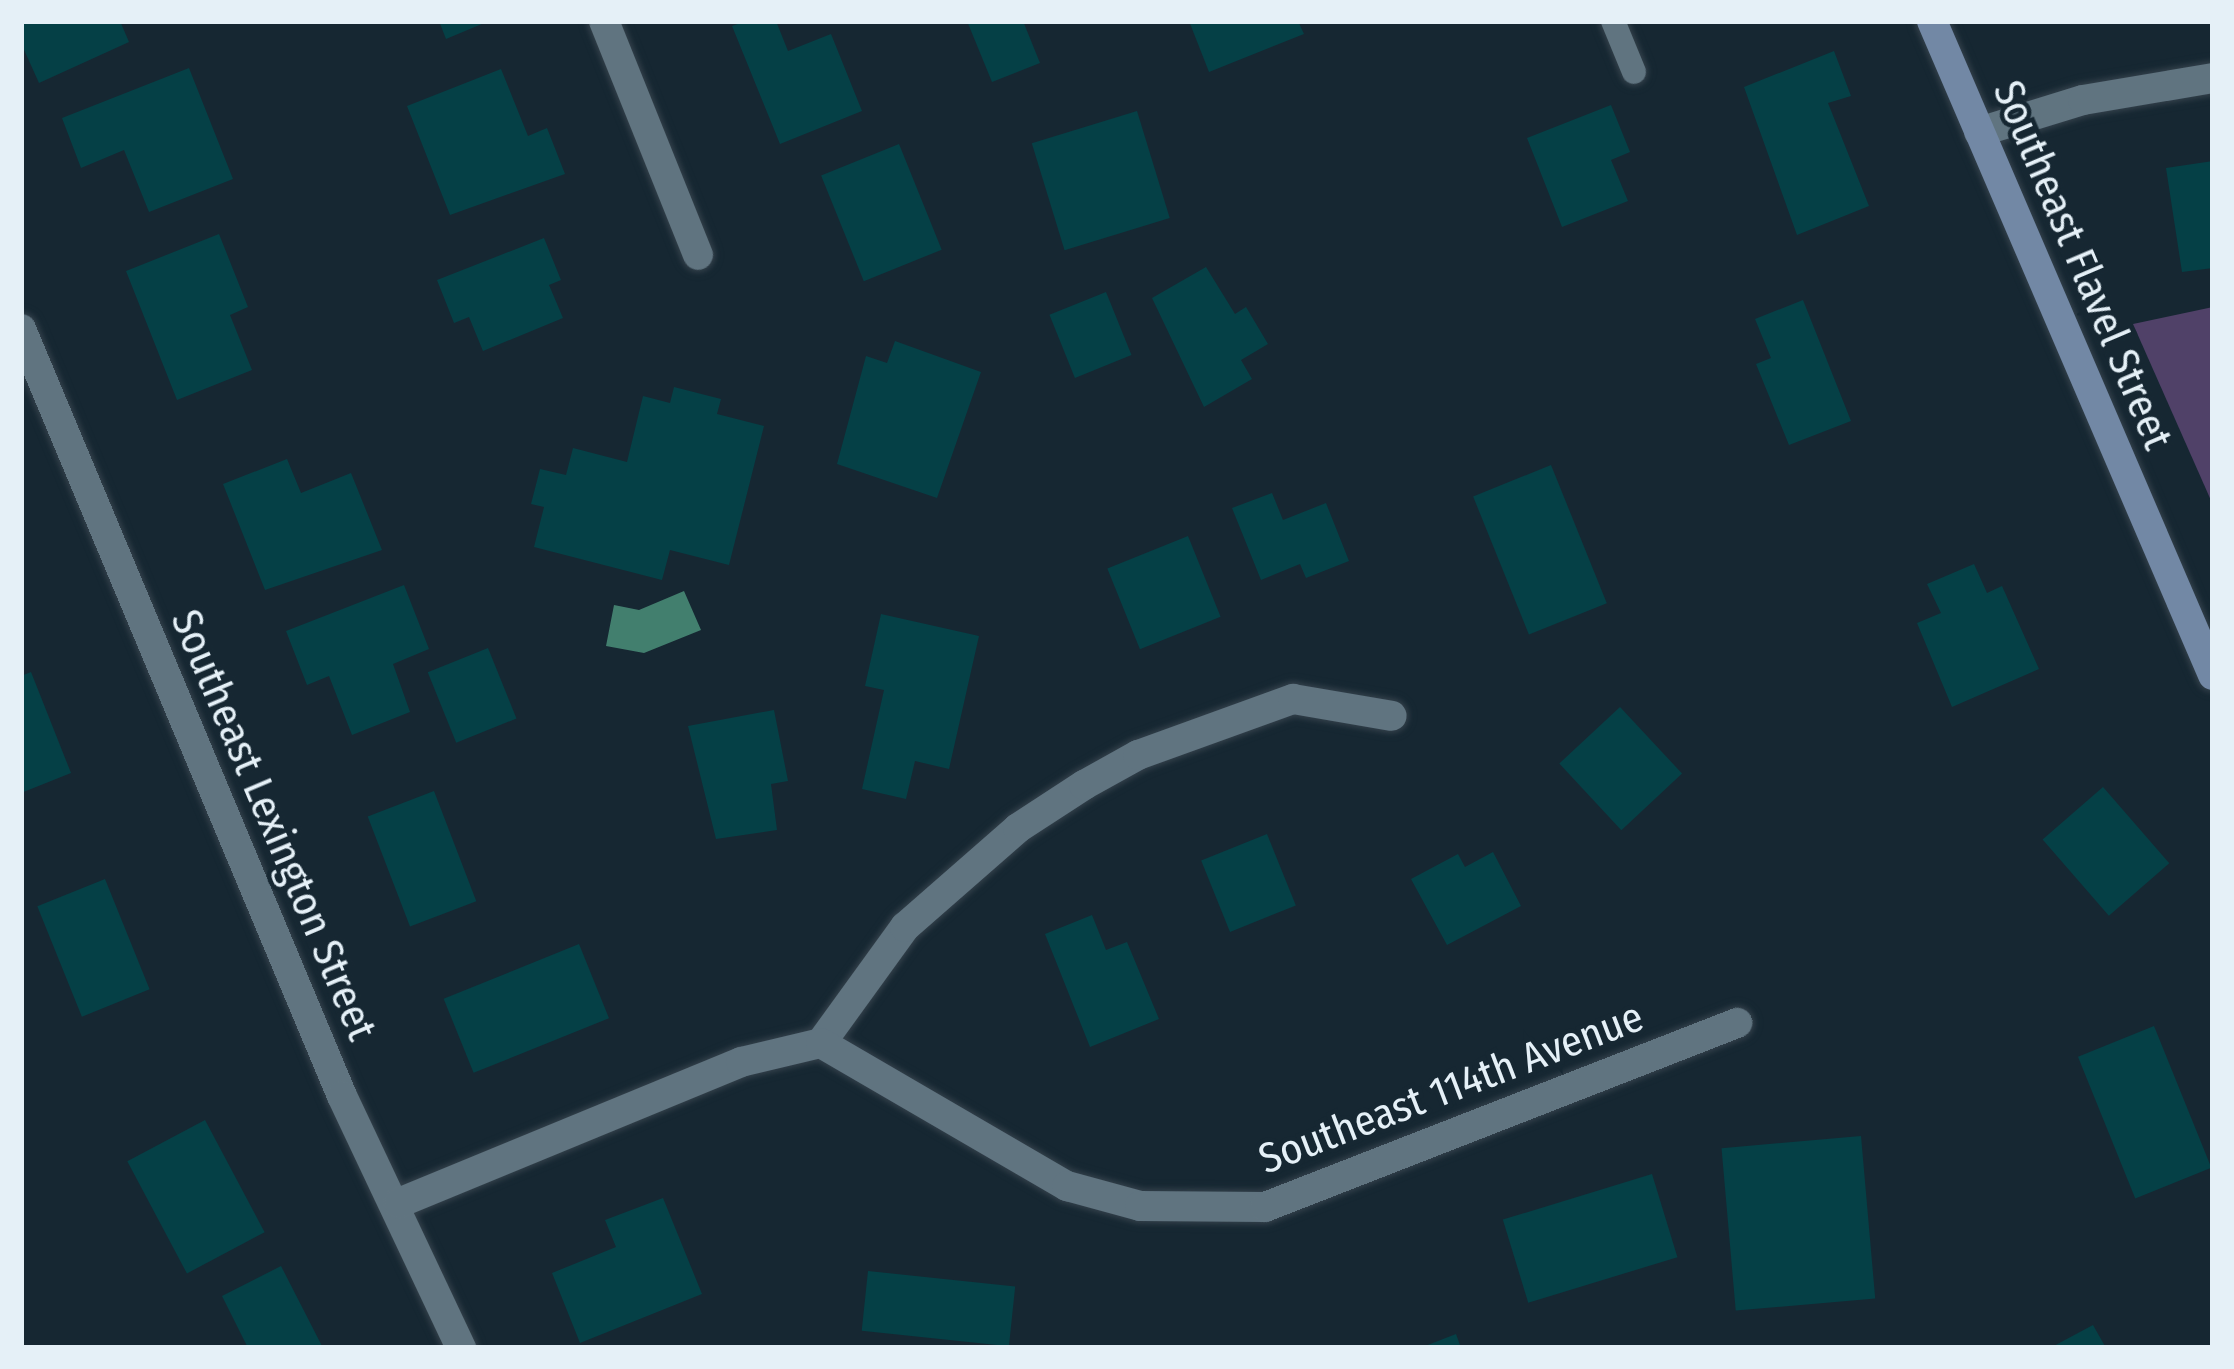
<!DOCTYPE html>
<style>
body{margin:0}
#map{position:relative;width:2234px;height:1369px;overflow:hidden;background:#162732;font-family:"Fira Sans Condensed",sans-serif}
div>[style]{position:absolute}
.green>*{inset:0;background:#504168}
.water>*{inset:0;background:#427f6e}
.building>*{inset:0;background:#054046;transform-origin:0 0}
.roads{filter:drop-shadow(0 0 3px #34414b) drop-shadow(0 0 3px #34414b)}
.lane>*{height:24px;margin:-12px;padding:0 12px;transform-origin:12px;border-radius:12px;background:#607480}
.street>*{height:30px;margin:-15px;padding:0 15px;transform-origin:15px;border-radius:15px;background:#607480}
.secondary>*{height:30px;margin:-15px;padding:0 15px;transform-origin:15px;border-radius:15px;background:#7288a5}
span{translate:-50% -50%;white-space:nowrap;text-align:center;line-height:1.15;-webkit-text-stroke:9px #162732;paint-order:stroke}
.street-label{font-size:42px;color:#e5f0f7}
.frame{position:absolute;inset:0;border:24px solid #e5f0f7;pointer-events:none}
</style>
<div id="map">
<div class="green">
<i style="clip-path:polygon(2213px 307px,2213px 505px,2133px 324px)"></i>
</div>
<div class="water">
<i style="clip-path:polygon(684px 591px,701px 630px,644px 653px,606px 646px,614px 605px,639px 610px)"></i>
</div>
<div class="building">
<i style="clip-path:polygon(21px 21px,120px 21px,129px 42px,39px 83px,21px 43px)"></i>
<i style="clip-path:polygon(439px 21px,489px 21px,446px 39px)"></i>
<i style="clip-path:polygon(746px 21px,776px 21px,788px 51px,831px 34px,862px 111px,780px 144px,732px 26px)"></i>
<i style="clip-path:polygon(967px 21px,1023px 21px,1040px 63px,992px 82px)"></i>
<i style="clip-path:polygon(1189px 21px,1298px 21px,1304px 34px,1209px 72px)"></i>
<i style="clip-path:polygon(1834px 51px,1851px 96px,1828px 103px,1869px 206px,1797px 235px,1744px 87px)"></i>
<i style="clip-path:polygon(189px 68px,233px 179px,149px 212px,124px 150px,81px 168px,62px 118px)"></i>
<i style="clip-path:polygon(501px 69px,528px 136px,547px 128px,565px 174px,450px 215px,407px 106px)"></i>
<i style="clip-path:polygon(1611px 105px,1630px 152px,1611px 160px,1628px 201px,1562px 227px,1527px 138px)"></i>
<i style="left:1137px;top:111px;width:112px;height:110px;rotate:73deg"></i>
<i style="left:899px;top:144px;width:114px;height:84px;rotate:68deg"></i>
<i style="clip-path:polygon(2213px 161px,2213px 268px,2182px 272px,2166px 168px)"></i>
<i style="clip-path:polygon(219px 234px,248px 307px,230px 315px,252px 370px,177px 400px,126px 271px)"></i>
<i style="clip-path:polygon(544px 238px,561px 280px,549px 285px,563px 318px,483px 351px,469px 317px,454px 323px,437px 280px)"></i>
<i style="clip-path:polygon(1206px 267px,1235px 314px,1246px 307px,1268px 344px,1241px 360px,1252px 379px,1204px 407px,1152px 298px)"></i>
<i style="left:1106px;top:292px;width:68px;height:61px;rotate:68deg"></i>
<i style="clip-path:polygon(1803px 300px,1851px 421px,1789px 445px,1756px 364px,1771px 358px,1755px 319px)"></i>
<i style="clip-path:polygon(895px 341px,981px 372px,937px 498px,837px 464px,866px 356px,887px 363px)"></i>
<i style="clip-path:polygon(674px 387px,721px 399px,717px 414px,764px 426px,729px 565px,670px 550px,662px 580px,534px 547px,544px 507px,531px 504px,540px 469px,566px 475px,573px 448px,627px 462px,643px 396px,670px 403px)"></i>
<i style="clip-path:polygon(287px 459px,301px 493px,351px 473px,382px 550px,265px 590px,223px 484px)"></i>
<i style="left:1551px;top:465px;width:149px;height:84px;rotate:68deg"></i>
<i style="clip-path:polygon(1272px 493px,1283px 520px,1326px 503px,1349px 561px,1306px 578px,1300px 564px,1261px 580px,1232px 508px)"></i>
<i style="left:1188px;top:536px;width:87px;height:87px;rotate:68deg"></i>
<i style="clip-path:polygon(1974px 564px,1987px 593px,2002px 586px,2039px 669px,1952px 707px,1917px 623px,1941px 613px,1927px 584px)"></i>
<i style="clip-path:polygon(404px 585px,429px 649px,393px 664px,410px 712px,352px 735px,329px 676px,307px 685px,286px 631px)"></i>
<i style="clip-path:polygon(881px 614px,979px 636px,949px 769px,915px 761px,906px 799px,862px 789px,884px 690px,865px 686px)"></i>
<i style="left:488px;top:648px;width:76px;height:65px;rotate:68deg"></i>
<i style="clip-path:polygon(31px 672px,71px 773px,21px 793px,21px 676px)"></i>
<i style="left:1620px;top:707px;width:91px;height:83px;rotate:47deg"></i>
<i style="clip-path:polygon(774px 710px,788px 781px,771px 784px,777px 830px,716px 839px,688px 726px)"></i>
<i style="left:2103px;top:787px;width:101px;height:80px;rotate:49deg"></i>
<i style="left:434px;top:791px;width:118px;height:71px;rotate:69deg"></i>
<i style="left:1267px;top:834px;width:77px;height:71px;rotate:68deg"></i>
<i style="clip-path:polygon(1493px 852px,1521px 906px,1447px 945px,1411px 879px,1458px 854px,1465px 867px)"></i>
<i style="left:105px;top:879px;width:119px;height:73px;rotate:68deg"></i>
<i style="clip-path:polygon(1092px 915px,1106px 950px,1127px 942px,1159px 1019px,1090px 1047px,1045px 934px)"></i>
<i style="left:579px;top:944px;width:80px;height:146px;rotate:68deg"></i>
<i style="left:2154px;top:1026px;width:153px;height:82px;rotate:68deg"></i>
<i style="left:205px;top:1120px;width:127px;height:88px;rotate:62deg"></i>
<i style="left:1861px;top:1136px;width:163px;height:140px;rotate:85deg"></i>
<i style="left:1652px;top:1174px;width:87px;height:156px;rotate:73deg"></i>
<i style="clip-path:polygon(663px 1198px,702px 1294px,580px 1343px,552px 1273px,616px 1247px,605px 1220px)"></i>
<i style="clip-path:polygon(281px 1266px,323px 1348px,248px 1348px,222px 1296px)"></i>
<i style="left:868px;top:1271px;width:148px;height:60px;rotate:6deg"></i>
<i style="clip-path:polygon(2093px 1325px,2106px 1348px,2050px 1348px)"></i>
<i style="clip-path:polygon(1456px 1334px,1461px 1348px,1420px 1348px)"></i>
</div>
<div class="roads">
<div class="lane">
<i style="left:1613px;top:21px;width:55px;rotate:67.6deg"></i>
</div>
<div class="street">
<i style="left:604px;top:21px;width:252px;rotate:68.1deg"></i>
<i style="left:1979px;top:132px;width:109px;rotate:-17.1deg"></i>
<i style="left:2083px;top:100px;width:132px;rotate:-9.6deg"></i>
<i style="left:21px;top:329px;width:831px;rotate:67.29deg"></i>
<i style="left:342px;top:1096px;width:279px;rotate:64.7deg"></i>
<i style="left:821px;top:1043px;width:143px;rotate:-54.1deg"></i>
<i style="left:905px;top:927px;width:150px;rotate:-41.2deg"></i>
<i style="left:1018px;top:828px;width:79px;rotate:-33.1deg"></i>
<i style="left:1084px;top:785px;width:62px;rotate:-29.1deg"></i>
<i style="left:1138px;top:755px;width:165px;rotate:-19.9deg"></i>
<i style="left:1293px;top:699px;width:100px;rotate:9.7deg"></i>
<i style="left:399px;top:1203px;width:370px;rotate:-22.4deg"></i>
<i style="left:741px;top:1062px;width:82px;rotate:-13.4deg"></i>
<i style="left:821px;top:1043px;width:285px;rotate:30.2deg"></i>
<i style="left:1067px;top:1186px;width:76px;rotate:15.3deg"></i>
<i style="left:1140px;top:1206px;width:125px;rotate:0.5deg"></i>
<i style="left:1265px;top:1207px;width:507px;rotate:-21.3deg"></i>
</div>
<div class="secondary">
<i style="left:1932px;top:21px;width:712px;rotate:66.75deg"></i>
</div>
</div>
<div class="street-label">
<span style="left:2083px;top:265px;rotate:67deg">Southeast Flavel Street</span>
<span style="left:274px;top:825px;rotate:67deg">Southeast Lexington Street</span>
<span style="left:1451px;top:1088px;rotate:-21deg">Southeast 114th Avenue</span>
</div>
<div class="frame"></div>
</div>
